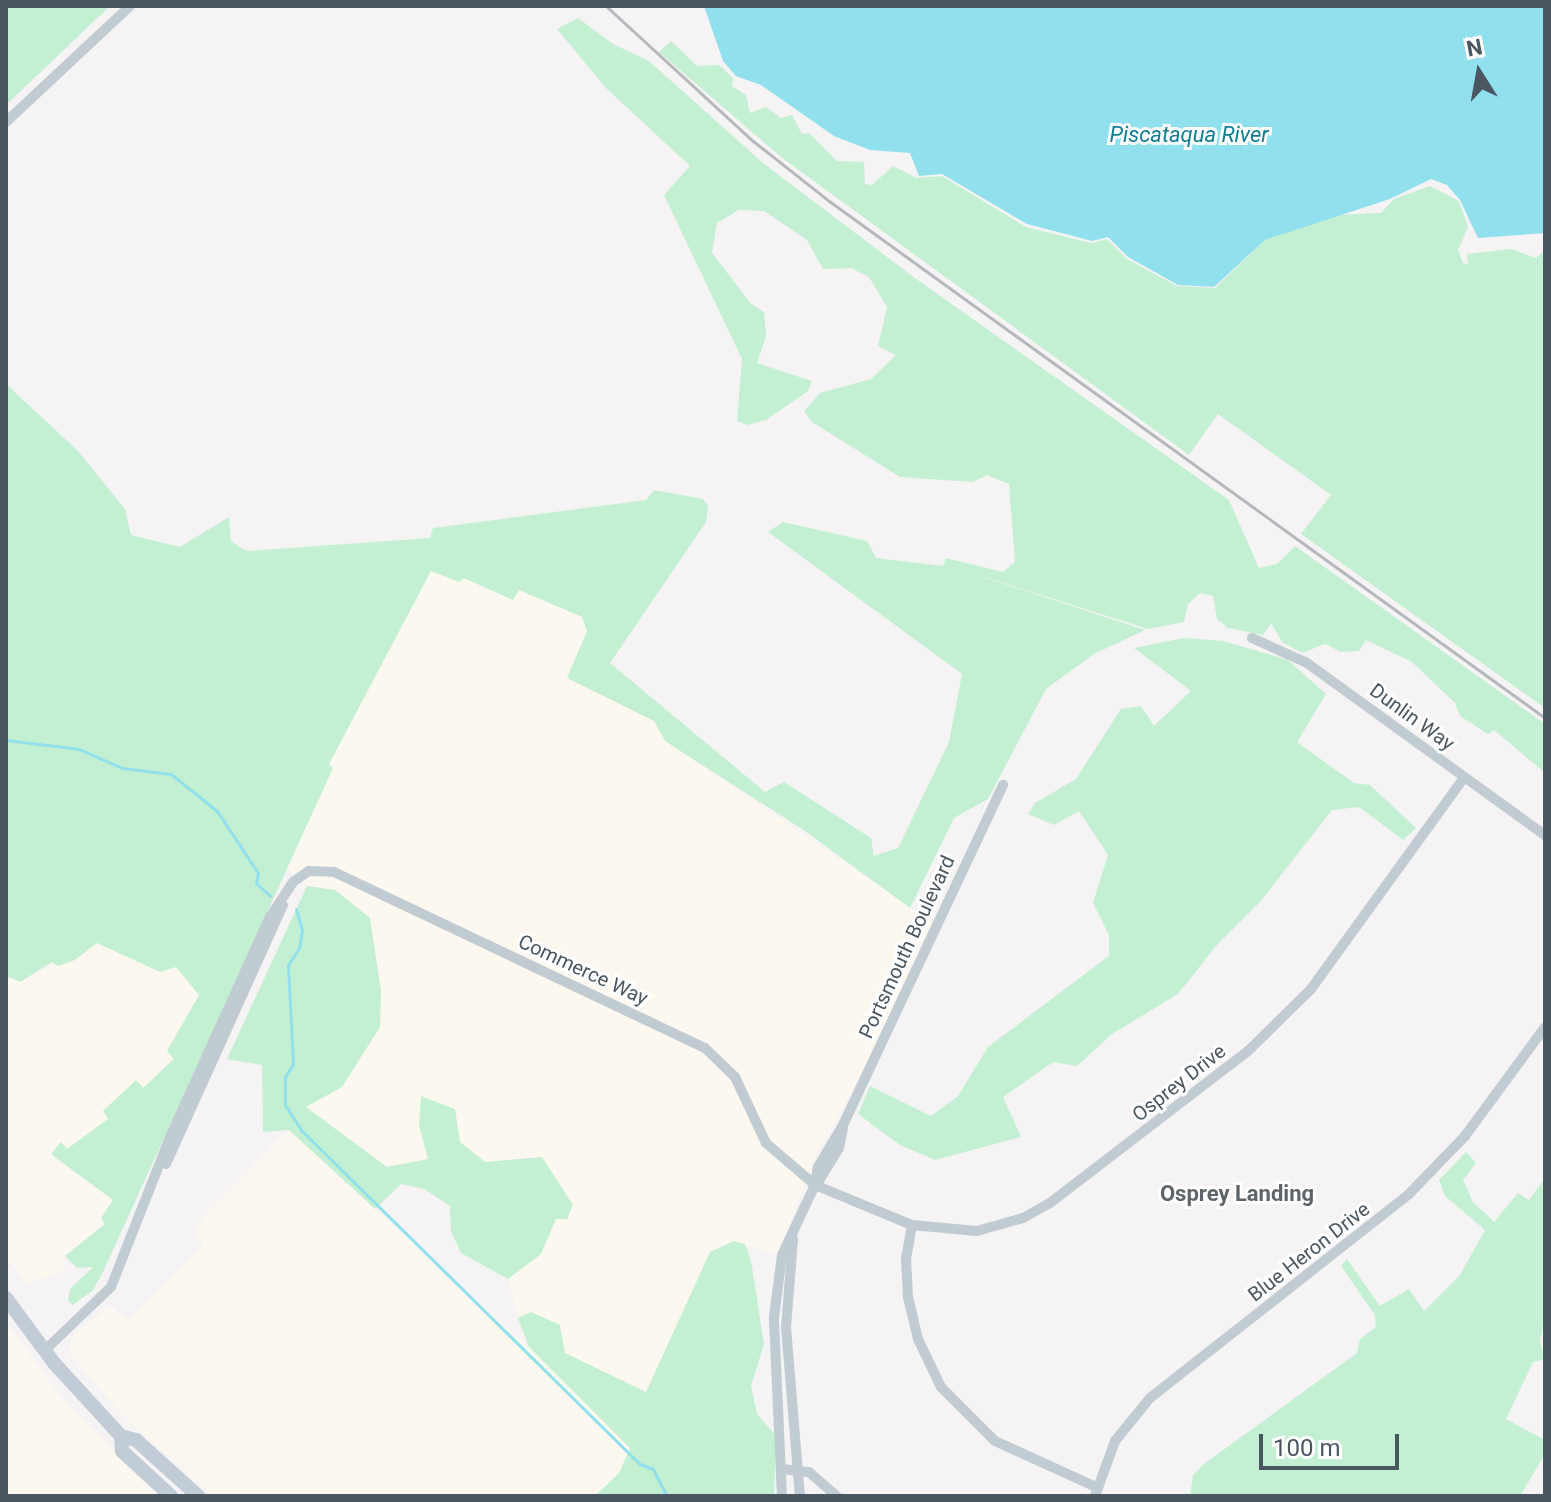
<!DOCTYPE html>
<style>
body{margin:0}
#map{position:relative;width:1551px;height:1502px;overflow:hidden;background:#f5f3f3;font-family:Roboto,sans-serif}
div>[style]{position:absolute}
.commercial>*{inset:0;background:#fdf8ef}
.green>*{inset:0;background:#c3f0d2}
.water>*{inset:0;background:#91e0ed}
.stream>*{height:3px;margin:-1.5px;padding:0 1.5px;transform-origin:1.5px;border-radius:1.5px;background:#91e0ed}
.street>*{height:10px;margin:-5px;padding:0 5px;transform-origin:5px;border-radius:5px;background:#c1cbd2}
.secondary>*{height:14px;margin:-7px;padding:0 7px;transform-origin:7px;border-radius:7px;background:#c1ccd6}
.rail>*{height:3px;margin:-1.5px;padding:0 1.5px;transform-origin:1.5px;border-radius:1.5px;background:#b5b9bd}
span{translate:-50% -50%;white-space:nowrap;text-align:center;line-height:1.15;-webkit-text-stroke:6px #fff;paint-order:stroke}
.street-label{font-size:20px;color:#4a5761}
.water-label{font-size:22px;color:#0e7e91;font-style:italic}
.neighbourhood-label{font-size:22px;color:#5f6468;font-weight:700}
.frame{position:absolute;inset:0;border:8px solid #4a5761;pointer-events:none}
.north{position:absolute;left:1439px;top:32px;width:80px;height:80px;-webkit-text-stroke:6px #fff;paint-order:stroke;rotate:349deg;font-size:22px;font-weight:700;line-height:32px;text-align:center;color:#4a5761}
.north::after{content:'';display:block;margin:auto;width:28px;height:36px;background:#4a5761;clip-path:polygon(50% 0,100% 100%,50% 72%,0 100%)}
.scale{position:absolute;left:1259px;top:1434px;width:140px;height:36px;box-sizing:border-box;border:4px solid #4a5761;border-top:0;padding-left:10px;font-size:24px;line-height:28px;white-space:nowrap;color:#4a5761;-webkit-text-stroke:6px #fff;paint-order:stroke}
</style>
<div id="map">
<div class="commercial">
<i style="clip-path:polygon(430px 570px,459px 582px,464px 578px,512px 600px,518px 590px,582px 617px,587px 631px,567px 678px,654px 721px,665px 741px,932px 922px,865px 1067px,813px 1161px,778px 1255px,734px 1241px,710px 1252px,646px 1392px,565px 1353px,560px 1338px,531px 1312px,518px 1318px,508px 1279px,541px 1254px,556px 1219px,510px 1163px,485px 1162px,460px 1142px,422px 1097px,419px 1125px,428px 1159px,387px 1167px,305px 1107px,335px 890px,307px 886px,287px 869px,333px 768px,329px 765px)"></i>
<i style="clip-path:polygon(97px 943px,131px 958px,176px 967px,199px 995px,167px 1050px,174px 1058px,143px 1088px,136px 1081px,108px 1119px,66px 1149px,53px 1149px,52px 1157px,113px 1200px,105px 1223px,65px 1255px,65px 1271px,27px 1283px,6px 1257px,6px 976px,20px 982px)"></i>
<i style="clip-path:polygon(289px 1130px,529px 1347px,630px 1449px,619px 1473px,595px 1496px,213px 1496px,125px 1418px,70px 1353px,72px 1336px,110px 1305px,128px 1322px,203px 1245px,195px 1231px,204px 1216px)"></i>
<i style="clip-path:polygon(6px 1323px,69px 1407px,157px 1496px,6px 1496px)"></i>
</div>
<div class="green">
<i style="clip-path:polygon(6px 6px,110px 6px,6px 105px)"></i>
<i style="clip-path:polygon(578px 18px,613px 44px,649px 61px,763px 163px,912px 276px,1229px 500px,1259px 568px,1277px 564px,1295px 546px,1545px 724px,1545px 773px,1494px 730px,1488px 734px,1460px 716px,1455px 703px,1412px 662px,1366px 640px,1359px 651px,1341px 652px,1325px 644px,1302px 653px,1282px 642px,1271px 623px,1263px 635px,1228px 628px,1217px 619px,1213px 596px,1200px 593px,1188px 604px,1184px 622px,1148px 629px,946px 565px,1145px 630px,1094px 654px,1046px 689px,988px 799px,954px 818px,910px 908px,805px 831px,665px 741px,654px 721px,567px 678px,587px 631px,582px 617px,519px 590px,513px 600px,464px 578px,459px 582px,431px 571px,329px 764px,333px 768px,102px 1274px,93px 1290px,73px 1305px,68px 1301px,70px 1289px,93px 1267px,77px 1268px,65px 1256px,105px 1224px,101px 1218px,113px 1200px,51px 1154px,61px 1142px,67px 1149px,108px 1119px,103px 1111px,136px 1080px,143px 1088px,174px 1059px,167px 1051px,199px 995px,176px 967px,160px 972px,97px 943px,75px 960px,58px 966px,52px 962px,20px 982px,6px 976px,6px 384px,78px 451px,125px 509px,131px 535px,180px 547px,229px 517px,231px 541px,246px 551px,430px 538px,433px 528px,646px 500px,654px 490px,703px 499px,708px 506px,706px 522px,610px 663px,765px 792px,784px 782px,871px 838px,874px 856px,898px 848px,949px 742px,962px 674px,768px 532px,783px 522px,867px 541px,876px 558px,943px 566px,946px 558px,1003px 572px,1015px 562px,1009px 484px,987px 475px,973px 482px,900px 477px,812px 422px,804px 411px,820px 393px,871px 379px,896px 355px,878px 346px,887px 307px,869px 277px,851px 268px,823px 269px,807px 240px,764px 211px,739px 210px,717px 223px,712px 253px,751px 304px,764px 312px,766px 336px,757px 363px,812px 381px,808px 391px,766px 420px,747px 425px,737px 421px,742px 359px,664px 195px,690px 166px,606px 88px,557px 29px)"></i>
<i style="clip-path:polygon(671px 41px,697px 66px,719px 65px,733px 78px,732px 86px,746px 95px,750px 113px,766px 107px,781px 118px,792px 115px,802px 134px,809px 133px,837px 161px,864px 162px,865px 184px,872px 185px,893px 166px,917px 178px,942px 176px,1026px 227px,1091px 243px,1107px 239px,1127px 259px,1177px 286px,1215px 288px,1265px 240px,1334px 215px,1381px 213px,1394px 199px,1430px 186px,1459px 201px,1468px 227px,1458px 250px,1463px 263px,1468px 264px,1467px 254px,1511px 249px,1536px 258px,1545px 250px,1545px 708px,1301px 534px,1331px 495px,1218px 414px,1189px 455px,781px 157px,659px 52px)"></i>
<i style="clip-path:polygon(1184px 638px,1223px 641px,1288px 660px,1326px 694px,1297px 742px,1354px 783px,1370px 785px,1416px 828px,1403px 840px,1359px 807px,1332px 810px,1260px 902px,1216px 946px,1178px 994px,1112px 1034px,1077px 1066px,1053px 1062px,1003px 1097px,1021px 1137px,935px 1160px,900px 1145px,858px 1114px,870px 1086px,931px 1116px,958px 1096px,988px 1047px,1109px 956px,1109px 935px,1093px 903px,1108px 855px,1079px 811px,1054px 825px,1028px 814px,1035px 803px,1076px 779px,1121px 709px,1141px 706px,1154px 726px,1191px 691px,1134px 648px)"></i>
<i style="clip-path:polygon(307px 886px,335px 890px,370px 918px,381px 991px,380px 1027px,342px 1087px,306px 1107px,387px 1167px,428px 1159px,419px 1125px,421px 1096px,455px 1109px,460px 1142px,485px 1162px,542px 1157px,573px 1205px,567px 1219px,556px 1219px,541px 1254px,508px 1279px,461px 1253px,451px 1231px,450px 1206px,424px 1189px,401px 1184px,375px 1209px,289px 1130px,263px 1132px,262px 1065px,227px 1059px)"></i>
<i style="clip-path:polygon(1466px 1152px,1476px 1163px,1463px 1180px,1473px 1202px,1494px 1222px,1518px 1193px,1529px 1200px,1545px 1178px,1545px 1315px,1540px 1342px,1545px 1359px,1533px 1362px,1506px 1419px,1545px 1440px,1545px 1454px,1520px 1496px,1190px 1496px,1193px 1475px,1204px 1464px,1357px 1353px,1360px 1339px,1376px 1327px,1375px 1315px,1341px 1266px,1347px 1259px,1380px 1306px,1409px 1289px,1424px 1311px,1460px 1275px,1485px 1230px,1445px 1196px,1439px 1180px)"></i>
<i style="clip-path:polygon(734px 1241px,745px 1244px,751px 1261px,764px 1344px,751px 1386px,757px 1414px,776px 1436px,774px 1496px,595px 1496px,619px 1473px,630px 1448px,529px 1347px,518px 1318px,531px 1312px,560px 1325px,565px 1353px,646px 1392px,710px 1252px)"></i>
</div>
<div class="water">
<i style="clip-path:polygon(704px 6px,1545px 6px,1545px 233px,1478px 238px,1460px 200px,1447px 185px,1431px 179px,1390px 199px,1265px 240px,1214px 287px,1178px 285px,1128px 257px,1108px 237px,1092px 241px,1027px 224px,942px 174px,919px 176px,910px 153px,870px 150px,834px 136px,761px 85px,736px 76px,723px 61px)"></i>
</div>
<div class="stream">
<i style="left:6px;top:740px;width:74px;rotate:7deg"></i>
<i style="left:79px;top:749px;width:47px;rotate:23.8deg"></i>
<i style="left:122px;top:768px;width:49px;rotate:7deg"></i>
<i style="left:171px;top:774px;width:59px;rotate:38.8deg"></i>
<i style="left:217px;top:811px;width:74px;rotate:56.5deg"></i>
<i style="left:258px;top:873px;width:10px;rotate:101deg"></i>
<i style="left:256px;top:883px;width:19px;rotate:43deg"></i>
<i style="left:296px;top:909px;width:22px;rotate:74deg"></i>
<i style="left:302px;top:930px;width:18px;rotate:99deg"></i>
<i style="left:299px;top:948px;width:20px;rotate:123deg"></i>
<i style="left:288px;top:965px;width:99px;rotate:87.1deg"></i>
<i style="left:293px;top:1064px;width:15px;rotate:122deg"></i>
<i style="left:285px;top:1077px;width:28px;rotate:90deg"></i>
<i style="left:285px;top:1105px;width:30px;rotate:57deg"></i>
<i style="left:301px;top:1130px;width:476px;rotate:44.6deg"></i>
<i style="left:640px;top:1464px;width:14px;rotate:21deg"></i>
<i style="left:653px;top:1469px;width:30px;rotate:63deg"></i>
</div>
<div class="street">
<i style="left:6px;top:122px;width:170px;rotate:-43.1deg"></i>
<i style="left:1252px;top:638px;width:60px;rotate:24.4deg"></i>
<i style="left:1307px;top:663px;width:294px;rotate:35.9deg"></i>
<i style="left:166px;top:1164px;width:284px;rotate:-65.7deg"></i>
<i style="left:817px;top:1184px;width:42px;rotate:-58.6deg"></i>
<i style="left:839px;top:1148px;width:21px;rotate:-79deg"></i>
<i style="left:912px;top:1225px;width:34px;rotate:100deg"></i>
<i style="left:906px;top:1258px;width:39px;rotate:87deg"></i>
<i style="left:908px;top:1297px;width:43px;rotate:76.6deg"></i>
<i style="left:918px;top:1339px;width:53px;rotate:64.4deg"></i>
<i style="left:941px;top:1387px;width:76px;rotate:45deg"></i>
<i style="left:995px;top:1441px;width:111px;rotate:24.5deg"></i>
<i style="left:793px;top:1239px;width:88px;rotate:94.5deg"></i>
<i style="left:786px;top:1327px;width:170px;rotate:85.3deg"></i>
<i style="left:44px;top:1351px;width:93px;rotate:-43.7deg"></i>
<i style="left:111px;top:1287px;width:161px;rotate:-68.5deg"></i>
<i style="left:170px;top:1137px;width:242px;rotate:-65.6deg"></i>
<i style="left:270px;top:917px;width:42px;rotate:-56.7deg"></i>
<i style="left:293px;top:882px;width:19px;rotate:-35deg"></i>
<i style="left:309px;top:871px;width:25px;rotate:2deg"></i>
<i style="left:334px;top:872px;width:411px;rotate:25.4deg"></i>
<i style="left:705px;top:1048px;width:42px;rotate:44deg"></i>
<i style="left:735px;top:1077px;width:73px;rotate:64.8deg"></i>
<i style="left:766px;top:1143px;width:65px;rotate:40.6deg"></i>
<i style="left:815px;top:1185px;width:105px;rotate:22.4deg"></i>
<i style="left:912px;top:1225px;width:65px;rotate:5.3deg"></i>
<i style="left:977px;top:1231px;width:48px;rotate:-15.8deg"></i>
<i style="left:1023px;top:1218px;width:31px;rotate:-29deg"></i>
<i style="left:1050px;top:1203px;width:250px;rotate:-37.5deg"></i>
<i style="left:1248px;top:1051px;width:88px;rotate:-44.5deg"></i>
<i style="left:1311px;top:989px;width:261px;rotate:-54.1deg"></i>
<i style="left:783px;top:1469px;width:26px;rotate:7deg"></i>
<i style="left:809px;top:1472px;width:37px;rotate:41deg"></i>
<i style="left:782px;top:1496px;width:179px;rotate:-92.6deg"></i>
<i style="left:774px;top:1317px;width:63px;rotate:-82.6deg"></i>
<i style="left:782px;top:1255px;width:77px;rotate:-64.8deg"></i>
<i style="left:815px;top:1185px;width:18px;rotate:-81deg"></i>
<i style="left:818px;top:1167px;width:49px;rotate:-59.2deg"></i>
<i style="left:843px;top:1125px;width:376px;rotate:-64.8deg"></i>
<i style="left:1095px;top:1496px;width:59px;rotate:-70deg"></i>
<i style="left:1115px;top:1441px;width:55px;rotate:-50.9deg"></i>
<i style="left:1150px;top:1398px;width:330px;rotate:-38.2deg"></i>
<i style="left:1409px;top:1194px;width:81px;rotate:-46deg"></i>
<i style="left:1465px;top:1136px;width:135px;rotate:-53.7deg"></i>
</div>
<div class="secondary">
<i style="left:6px;top:1298px;width:81px;rotate:53.6deg"></i>
<i style="left:54px;top:1363px;width:99px;rotate:47.5deg"></i>
<i style="left:121px;top:1436px;width:16px;rotate:15deg"></i>
<i style="left:136px;top:1440px;width:84px;rotate:42.1deg"></i>
<i style="left:121px;top:1436px;width:15px;rotate:86deg"></i>
<i style="left:122px;top:1451px;width:67px;rotate:42.6deg"></i>
</div>
<div class="rail">
<i style="left:606px;top:6px;width:200px;rotate:42.6deg"></i>
<i style="left:753px;top:141px;width:97px;rotate:38.3deg"></i>
<i style="left:829px;top:201px;width:883px;rotate:35.83deg"></i>
</div>
<div class="street-label">
<span style="left:1412px;top:717px;rotate:36deg">Dunlin Way</span>
<span style="left:907px;top:947px;rotate:-65deg">Portsmouth Boulevard</span>
<span style="left:583px;top:970px;rotate:25deg">Commerce Way</span>
<span style="left:1179px;top:1083px;rotate:-38deg">Osprey Drive</span>
<span style="left:1309px;top:1252px;rotate:-38deg">Blue Heron Drive</span>
</div>
<div class="water-label">
<span style="left:1189px;top:135px">Piscataqua River</span>
</div>
<div class="neighbourhood-label">
<span style="left:1237px;top:1194px">Osprey Landing</span>
</div>
<div class="frame"></div>
<div class="north">N</div>
<div class="scale">100 m</div>
</div>
